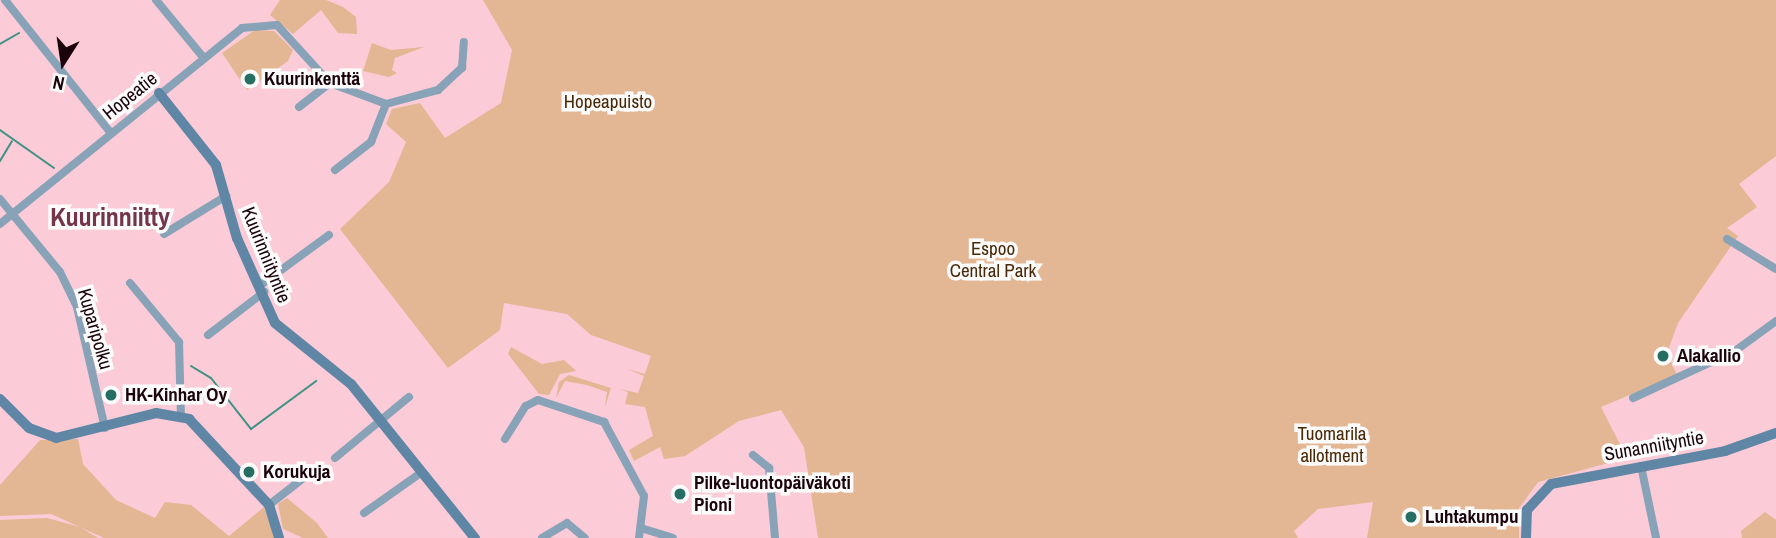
<!DOCTYPE html>
<meta charset="utf-8">
<style>
body{margin:0}
#map{position:relative;width:1776px;height:538px;overflow:hidden;background:#fbcbd7;font-family:"Archivo Narrow",sans-serif}
div>[style]{position:absolute}
.green>*{inset:0;background:#e3b793}
.stream>*{height:2px;margin:-1px;padding:0 1px;transform-origin:1px;border-radius:1px;background:#3f9184}
.street>*{height:8px;margin:-4px;padding:0 4px;transform-origin:4px;border-radius:4px;background:#88a2b7}
.secondary>*{height:10px;margin:-5px;padding:0 5px;transform-origin:5px;border-radius:5px;background:#5f87a5}
.dots>*{width:19px;height:19px;translate:-50% -50%;box-sizing:border-box;border:4px solid #fbfbfb;border-radius:50%}
span{translate:-50% -50%;white-space:nowrap;text-align:center;line-height:1.15;-webkit-text-stroke:7px #fbfbfb;paint-order:stroke}
.poi-label{font-size:19px;color:#1a030a;font-weight:700}
.left{translate:0 -50%;text-align:left}
.street-label{font-size:19px;color:#1a030a}
.park-label{font-size:19px;color:#4a2906}
.district-label{font-size:26px;color:#743449;font-weight:700}
.north{position:absolute;left:28px;top:28px;width:70px;height:70px;-webkit-text-stroke:5px #fbfbfb;paint-order:stroke;rotate:192deg;font-size:19px;font-weight:700;line-height:28px;text-align:center;color:#1a030a}
.north::after{content:'';display:block;margin:auto;width:24px;height:32px;background:#1a030a;clip-path:polygon(50% 0,100% 100%,50% 72%,0 100%)}
</style>
<div id="map">
<div class="green">
<i style="clip-path:polygon(280px 0,326px 0,343px 7px,356px 17px,357px 34px,338px 33px,321px 10px,293px 34px,270px 15px)"></i>
<i style="clip-path:polygon(483px 0,1776px 0,1776px 156px,1739px 184px,1757px 207px,1727px 228px,1738px 236px,1678px 323px,1667px 353px,1677px 375px,1601px 407px,1627px 458px,1538px 482px,1519px 508px,1519px 538px,1367px 538px,1373px 502px,1318px 509px,1294px 531px,1298px 538px,818px 538px,804px 447px,781px 410px,739px 421px,685px 456px,664px 459px,660px 447px,634px 461px,629px 450px,653px 436px,645px 407px,625px 404px,628px 392px,619px 389px,638px 393px,644px 376px,627px 369px,645px 374px,651px 356px,591px 335px,567px 314px,504px 303px,500px 330px,448px 368px,340px 229px,389px 182px,406px 142px,386px 124px,392px 109px,420px 103px,445px 138px,501px 103px,512px 50px)"></i>
<i style="clip-path:polygon(255px 30px,274px 31px,293px 50px,288px 61px,247px 90px,222px 53px)"></i>
<i style="clip-path:polygon(372px 43px,391px 50px,424px 47px,395px 58px,392px 70px,397px 73px,389px 77px,363px 71px)"></i>
<i style="clip-path:polygon(511px 347px,542px 364px,564px 360px,576px 371px,560px 374px,549px 395px,539px 394px,508px 354px)"></i>
<i style="clip-path:polygon(569px 375px,611px 388px,605px 407px,607px 392px,587px 385px,565px 381px,556px 398px,559px 382px)"></i>
<i style="clip-path:polygon(78px 439px,83px 464px,116px 500px,155px 518px,165px 502px,191px 505px,229px 536px,264px 507px,275px 538px,104px 538px,51px 514px,0 516px,0 485px,40px 440px)"></i>
<i style="clip-path:polygon(287px 498px,317px 523px,328px 538px,303px 538px,283px 529px,278px 504px)"></i>
<i style="clip-path:polygon(1765px 512px,1776px 520px,1776px 538px,1742px 538px,1741px 531px)"></i>
<i style="clip-path:polygon(47px 518px,80px 527px,98px 538px,0 538px,0 520px)"></i>
</div>
<div class="stream">
<i style="left:0;top:44px;width:22px;rotate:-30deg"></i>
<i style="left:0;top:130px;width:66px;rotate:35.1deg"></i>
<i style="left:0;top:161px;width:23px;rotate:-59deg"></i>
<i style="left:191px;top:366px;width:23px;rotate:31deg"></i>
<i style="left:211px;top:378px;width:65px;rotate:51.9deg"></i>
<i style="left:251px;top:429px;width:81px;rotate:-36.4deg"></i>
</div>
<div class="street">
<i style="left:5px;top:0;width:169px;rotate:51.5deg"></i>
<i style="left:156px;top:0;width:74px;rotate:50.5deg"></i>
<i style="left:299px;top:107px;width:39px;rotate:-38deg"></i>
<i style="left:335px;top:170px;width:46px;rotate:-37.9deg"></i>
<i style="left:371px;top:142px;width:41px;rotate:-68.5deg"></i>
<i style="left:0;top:199px;width:94px;rotate:50.6deg"></i>
<i style="left:60px;top:272px;width:39px;rotate:64deg"></i>
<i style="left:77px;top:307px;width:124px;rotate:77deg"></i>
<i style="left:0;top:224px;width:311px;rotate:-39deg"></i>
<i style="left:242px;top:28px;width:35px;rotate:-5deg"></i>
<i style="left:277px;top:25px;width:79px;rotate:47.6deg"></i>
<i style="left:330px;top:83px;width:60px;rotate:20.6deg"></i>
<i style="left:386px;top:104px;width:54px;rotate:-15.1deg"></i>
<i style="left:438px;top:90px;width:33px;rotate:-43deg"></i>
<i style="left:462px;top:68px;width:26px;rotate:-86deg"></i>
<i style="left:164px;top:234px;width:73px;rotate:-31.5deg"></i>
<i style="left:1727px;top:239px;width:57px;rotate:31.5deg"></i>
<i style="left:130px;top:283px;width:77px;rotate:50.3deg"></i>
<i style="left:179px;top:342px;width:74px;rotate:88.5deg"></i>
<i style="left:262px;top:284px;width:83px;rotate:-36.2deg"></i>
<i style="left:208px;top:335px;width:71px;rotate:-37.5deg"></i>
<i style="left:1633px;top:398px;width:112px;rotate:-24.7deg"></i>
<i style="left:1735px;top:351px;width:51px;rotate:-36.2deg"></i>
<i style="left:505px;top:439px;width:39px;rotate:-58deg"></i>
<i style="left:526px;top:406px;width:13px;rotate:-27deg"></i>
<i style="left:538px;top:400px;width:70px;rotate:18.4deg"></i>
<i style="left:604px;top:422px;width:84px;rotate:61.6deg"></i>
<i style="left:644px;top:496px;width:42px;rotate:96.8deg"></i>
<i style="left:753px;top:455px;width:21px;rotate:39deg"></i>
<i style="left:769px;top:468px;width:70px;rotate:85.1deg"></i>
<i style="left:335px;top:458px;width:96px;rotate:-39.5deg"></i>
<i style="left:1641px;top:466px;width:74px;rotate:78.2deg"></i>
<i style="left:269px;top:505px;width:47px;rotate:-38.1deg"></i>
<i style="left:364px;top:513px;width:71px;rotate:-35.3deg"></i>
<i style="left:644px;top:529px;width:30px;rotate:17deg"></i>
<i style="left:542px;top:538px;width:29px;rotate:-31deg"></i>
<i style="left:567px;top:523px;width:23px;rotate:40deg"></i>
</div>
<div class="secondary">
<i style="left:159px;top:93px;width:92px;rotate:51.6deg"></i>
<i style="left:216px;top:165px;width:76px;rotate:74deg"></i>
<i style="left:237px;top:238px;width:93px;rotate:65.9deg"></i>
<i style="left:275px;top:323px;width:97px;rotate:38.8deg"></i>
<i style="left:351px;top:384px;width:198px;rotate:51.2deg"></i>
<i style="left:0;top:399px;width:41px;rotate:45deg"></i>
<i style="left:29px;top:428px;width:29px;rotate:20deg"></i>
<i style="left:56px;top:438px;width:103px;rotate:-14deg"></i>
<i style="left:156px;top:413px;width:34px;rotate:10deg"></i>
<i style="left:189px;top:419px;width:117px;rotate:47.1deg"></i>
<i style="left:269px;top:505px;width:34px;rotate:73deg"></i>
<i style="left:1526px;top:538px;width:28px;rotate:-88deg"></i>
<i style="left:1527px;top:510px;width:35px;rotate:-47deg"></i>
<i style="left:1551px;top:484px;width:177px;rotate:-10.7deg"></i>
<i style="left:1725px;top:451px;width:54px;rotate:-19.4deg"></i>
</div>
<div class="dots">
<i style="left:250px;top:79px;background:#266d62"></i>
<i style="left:1663px;top:356px;background:#266d62"></i>
<i style="left:111px;top:395px;background:#266d62"></i>
<i style="left:249px;top:472px;background:#266d62"></i>
<i style="left:680px;top:494px;background:#266d62"></i>
<i style="left:1411px;top:517px;background:#266d62"></i>
</div>
<div class="poi-label">
<span class="left" style="left:264px;top:79px">Kuurinkenttä</span>
<span class="left" style="left:1677px;top:356px">Alakallio</span>
<span class="left" style="left:125px;top:395px">HK-Kinhar Oy</span>
<span class="left" style="left:263px;top:472px">Korukuja</span>
<span class="left" style="left:694px;top:494px">Pilke-luontopäiväkoti<br>Pioni</span>
<span class="left" style="left:1425px;top:517px">Luhtakumpu</span>
</div>
<div class="street-label">
<span style="left:130px;top:96px;rotate:-39deg">Hopeatie</span>
<span style="left:266px;top:255px;rotate:68deg">Kuurinniityntie</span>
<span style="left:95px;top:329px;rotate:74deg">Kuparipolku</span>
<span style="left:1654px;top:446px;rotate:-10deg">Sunanniityntie</span>
</div>
<div class="park-label">
<span style="left:608px;top:102px">Hopeapuisto</span>
<span style="left:993px;top:260px">Espoo<br>Central Park</span>
<span style="left:1332px;top:445px">Tuomarila<br>allotment</span>
</div>
<div class="district-label">
<span style="left:110px;top:217px">Kuurinniitty</span>
</div>
<div class="north">N</div>
</div>
